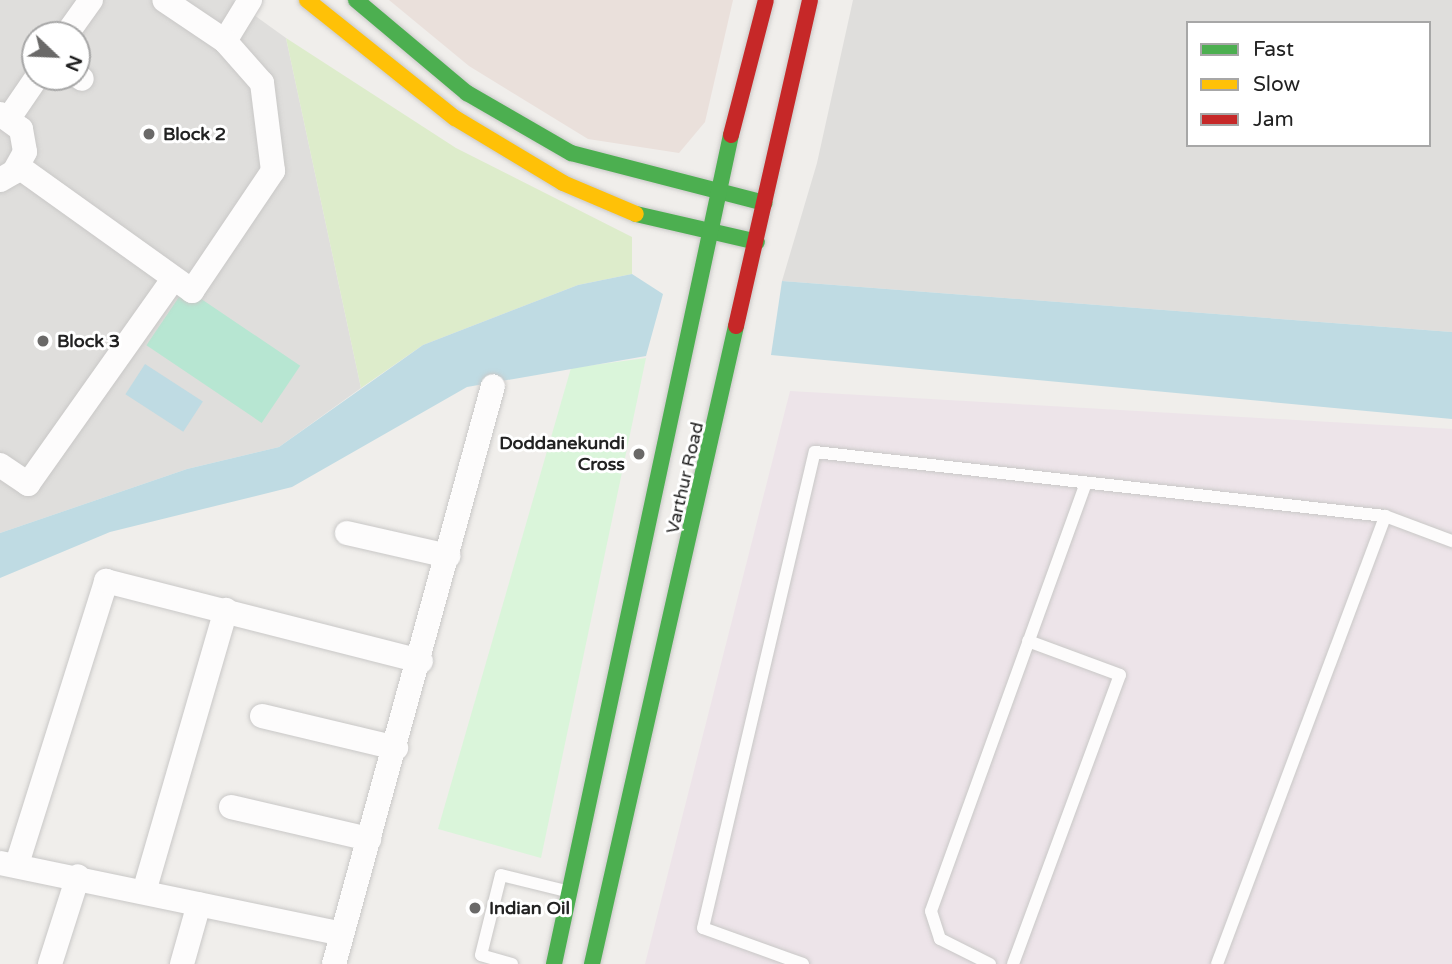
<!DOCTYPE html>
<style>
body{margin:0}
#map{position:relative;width:1452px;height:964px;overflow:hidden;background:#f0eeeb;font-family:"Varela Round",sans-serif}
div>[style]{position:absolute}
.residential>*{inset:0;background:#dfdedc}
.industrial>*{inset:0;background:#ede4e9}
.military>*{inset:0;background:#eae0db}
.grass>*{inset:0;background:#ddeccb}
.park>*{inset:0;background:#daf5da}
.pitch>*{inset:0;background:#b7e6d2;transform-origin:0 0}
.water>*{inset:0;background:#bfdbe3;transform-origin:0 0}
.roads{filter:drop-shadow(0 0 2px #c9c8c7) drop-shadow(0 0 2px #c9c8c7)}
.lane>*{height:12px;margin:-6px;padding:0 6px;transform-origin:6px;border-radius:6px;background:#fdfcfc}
.street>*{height:24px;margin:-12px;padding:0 12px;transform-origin:12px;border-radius:12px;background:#fdfcfc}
.fast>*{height:16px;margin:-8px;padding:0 8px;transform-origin:8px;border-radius:8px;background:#4caf50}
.slow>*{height:16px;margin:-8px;padding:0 8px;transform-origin:8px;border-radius:8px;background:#ffc107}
.jam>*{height:16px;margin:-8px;padding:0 8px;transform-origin:8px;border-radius:8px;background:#c62828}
.dots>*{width:19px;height:19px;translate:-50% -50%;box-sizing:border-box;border:4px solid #fff;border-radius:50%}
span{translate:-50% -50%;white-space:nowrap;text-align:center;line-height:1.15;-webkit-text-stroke:6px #fff;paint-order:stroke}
.poi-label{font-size:18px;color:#222;font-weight:700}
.left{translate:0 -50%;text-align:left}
.right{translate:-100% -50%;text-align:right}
.street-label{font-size:18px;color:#222}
.legend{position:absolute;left:1186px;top:21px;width:245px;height:126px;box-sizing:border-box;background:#fff;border:2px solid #a7a7a7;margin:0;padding:9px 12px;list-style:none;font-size:21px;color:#222}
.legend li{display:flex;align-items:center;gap:14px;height:35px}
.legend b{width:35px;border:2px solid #a7a7a7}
.north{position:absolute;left:21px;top:21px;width:70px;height:70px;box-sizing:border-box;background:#fff;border:2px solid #a7a7a7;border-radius:50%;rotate:113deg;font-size:19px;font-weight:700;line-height:28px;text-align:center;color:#222}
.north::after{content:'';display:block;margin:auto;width:24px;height:32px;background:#6a6968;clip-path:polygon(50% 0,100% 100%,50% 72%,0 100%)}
</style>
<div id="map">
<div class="residential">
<i style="clip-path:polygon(evenodd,0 0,233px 0,286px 38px,361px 388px,279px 447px,187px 469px,0 533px,0 0,35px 35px,77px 35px,77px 77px,35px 77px,35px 35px)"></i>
<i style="clip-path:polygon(evenodd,853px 0,1452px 0,1452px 332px,782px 281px,817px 163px,853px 0,1188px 23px,1429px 23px,1429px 145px,1188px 145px,1188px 23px)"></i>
</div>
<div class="industrial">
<i style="clip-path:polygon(790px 391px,1452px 429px,1452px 964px,645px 964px)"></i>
</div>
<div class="military">
<i style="clip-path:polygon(389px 0,733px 0,705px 122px,679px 153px,588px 139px,469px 66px)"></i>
</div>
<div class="grass">
<i style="clip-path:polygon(286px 38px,456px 148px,632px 237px,632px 274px,578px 285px,423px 345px,361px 388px)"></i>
</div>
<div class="park">
<i style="clip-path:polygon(646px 358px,541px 858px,438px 829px,571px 368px)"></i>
</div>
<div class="pitch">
<i style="left:185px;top:288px;width:139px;height:69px;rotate:34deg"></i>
</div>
<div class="water">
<i style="clip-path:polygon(632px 274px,663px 294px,646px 356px,467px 387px,292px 487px,110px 532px,0 578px,0 533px,187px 469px,279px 447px,423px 345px,578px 285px)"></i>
<i style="clip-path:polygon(782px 281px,1452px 332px,1452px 419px,771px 355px)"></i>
<i style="left:145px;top:364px;width:69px;height:36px;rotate:33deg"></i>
</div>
<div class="roads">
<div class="lane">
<i style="left:512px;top:964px;width:32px;rotate:-164deg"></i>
<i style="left:481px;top:955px;width:82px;rotate:-76deg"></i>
<i style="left:501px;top:875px;width:67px;rotate:13.8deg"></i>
<i style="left:803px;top:964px;width:106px;rotate:-160.2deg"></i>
<i style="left:703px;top:928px;width:489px;rotate:-76.8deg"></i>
<i style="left:815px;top:452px;width:574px;rotate:6.41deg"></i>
<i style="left:1385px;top:516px;width:72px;rotate:20.5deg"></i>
<i style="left:990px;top:964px;width:56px;rotate:-153.4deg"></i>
<i style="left:940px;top:939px;width:29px;rotate:-108deg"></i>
<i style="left:931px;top:911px;width:453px;rotate:-70.1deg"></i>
<i style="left:1013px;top:964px;width:308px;rotate:-69.7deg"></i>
<i style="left:1120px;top:675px;width:98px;rotate:-159.7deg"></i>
<i style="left:1217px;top:964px;width:478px;rotate:-69.4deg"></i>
</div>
<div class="street">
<i style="left:66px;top:35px;width:43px;rotate:-54.5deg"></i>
<i style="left:225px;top:41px;width:48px;rotate:-58.6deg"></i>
<i style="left:77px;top:75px;width:6px;rotate:39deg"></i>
<i style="left:0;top:114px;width:26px;rotate:36deg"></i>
<i style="left:21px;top:129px;width:23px;rotate:80deg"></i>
<i style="left:25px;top:152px;width:23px;rotate:119deg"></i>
<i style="left:14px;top:172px;width:16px;rotate:150deg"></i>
<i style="left:9px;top:118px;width:50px;rotate:-55.7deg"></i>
<i style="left:19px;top:167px;width:213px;rotate:35.6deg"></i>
<i style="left:192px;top:291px;width:145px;rotate:-56deg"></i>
<i style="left:273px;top:171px;width:89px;rotate:-97.1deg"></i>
<i style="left:262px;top:83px;width:56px;rotate:-131.4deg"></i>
<i style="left:225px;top:41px;width:73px;rotate:-146.1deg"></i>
<i style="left:0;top:465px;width:34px;rotate:34deg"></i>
<i style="left:28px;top:484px;width:252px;rotate:-54.7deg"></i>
<i style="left:347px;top:533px;width:104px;rotate:12.8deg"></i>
<i style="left:262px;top:716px;width:138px;rotate:13.4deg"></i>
<i style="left:231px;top:807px;width:142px;rotate:13.1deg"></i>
<i style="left:0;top:863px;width:349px;rotate:11.7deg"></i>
<i style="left:17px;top:864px;width:297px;rotate:-72.5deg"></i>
<i style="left:106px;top:581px;width:325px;rotate:14.3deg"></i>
<i style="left:144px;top:892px;width:294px;rotate:-73.8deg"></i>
<i style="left:50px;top:964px;width:92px;rotate:-72.3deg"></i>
<i style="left:182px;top:964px;width:62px;rotate:-74.2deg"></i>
<i style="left:334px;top:964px;width:599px;rotate:-74.62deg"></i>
</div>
<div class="fast">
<i style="left:356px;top:0;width:145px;rotate:40deg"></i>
<i style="left:467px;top:93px;width:120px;rotate:30deg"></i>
<i style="left:571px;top:153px;width:200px;rotate:14.5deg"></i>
<i style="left:636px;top:214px;width:124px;rotate:13deg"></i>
<i style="left:554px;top:964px;width:848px;rotate:-77.95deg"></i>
<i style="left:592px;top:964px;width:654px;rotate:-77.28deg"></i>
</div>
<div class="slow">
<i style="left:307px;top:0;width:189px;rotate:38.6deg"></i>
<i style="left:455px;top:118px;width:126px;rotate:31deg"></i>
<i style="left:563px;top:183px;width:79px;rotate:23deg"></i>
</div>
<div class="jam">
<i style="left:731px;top:135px;width:139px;rotate:-75.5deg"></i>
<i style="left:736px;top:326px;width:334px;rotate:-77.2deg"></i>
</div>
</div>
<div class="dots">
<i style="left:149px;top:134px;background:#6a6968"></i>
<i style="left:43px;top:341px;background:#6a6968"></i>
<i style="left:639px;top:454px;background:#6a6968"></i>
<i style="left:475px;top:908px;background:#6a6968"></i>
</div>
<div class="poi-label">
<span class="left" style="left:163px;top:134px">Block 2</span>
<span class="left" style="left:57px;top:341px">Block 3</span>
<span class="right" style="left:625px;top:454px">Doddanekundi<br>Cross</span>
<span class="left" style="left:489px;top:908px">Indian Oil</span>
</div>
<div class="street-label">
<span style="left:685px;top:478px;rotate:-77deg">Varthur Road</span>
</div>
<ul class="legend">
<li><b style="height:9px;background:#4caf50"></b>Fast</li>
<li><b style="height:9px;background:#ffc107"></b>Slow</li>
<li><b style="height:9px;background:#c62828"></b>Jam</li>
</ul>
<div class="north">N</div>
</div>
